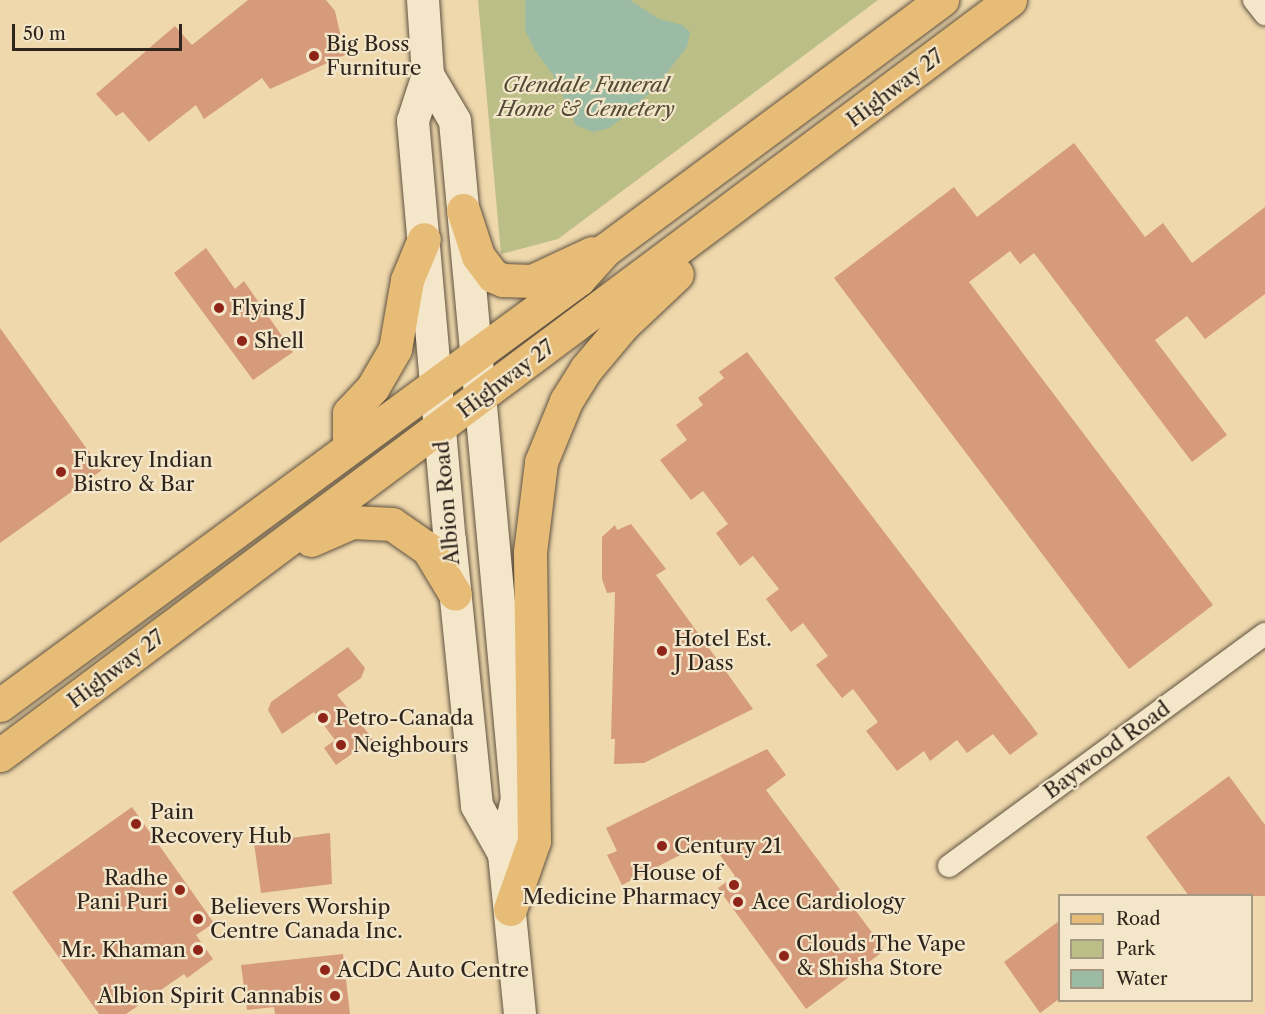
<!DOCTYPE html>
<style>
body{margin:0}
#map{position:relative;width:1265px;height:1014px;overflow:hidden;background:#eed8ac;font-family:"Libre Caslon Text",serif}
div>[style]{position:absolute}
.green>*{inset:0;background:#bcbe87}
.water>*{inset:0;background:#9bbba4}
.building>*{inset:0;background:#d59b7b}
.roads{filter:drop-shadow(0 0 2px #605240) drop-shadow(0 0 2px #605240)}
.minor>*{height:22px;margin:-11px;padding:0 11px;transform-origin:11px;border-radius:11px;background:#f4e6c9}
.secondary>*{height:32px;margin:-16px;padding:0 16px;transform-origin:16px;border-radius:16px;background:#f4e6c9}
.primary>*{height:33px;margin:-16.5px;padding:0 16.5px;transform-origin:16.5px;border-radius:16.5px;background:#e7bc76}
.dots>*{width:16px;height:16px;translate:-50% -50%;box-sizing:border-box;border:3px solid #f4e6c9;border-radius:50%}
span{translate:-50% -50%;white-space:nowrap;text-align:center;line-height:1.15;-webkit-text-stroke:4.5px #f4e6c9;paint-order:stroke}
.poi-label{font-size:21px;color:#30251c}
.left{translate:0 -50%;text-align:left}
.right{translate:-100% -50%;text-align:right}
.park-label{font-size:21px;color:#534b37;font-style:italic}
.street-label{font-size:21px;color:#30251c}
.legend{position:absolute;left:1058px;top:894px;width:195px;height:108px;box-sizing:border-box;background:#f4e6c9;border:2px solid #a69984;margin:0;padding:8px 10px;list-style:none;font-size:18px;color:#30251c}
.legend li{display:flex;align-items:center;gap:12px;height:30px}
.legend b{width:30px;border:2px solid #a69984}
.scale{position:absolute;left:12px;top:24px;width:170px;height:27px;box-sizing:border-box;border:3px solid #30251c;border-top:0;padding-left:8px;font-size:18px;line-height:21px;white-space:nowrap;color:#30251c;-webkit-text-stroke:4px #f4e6c9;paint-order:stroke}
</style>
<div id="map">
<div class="green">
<i style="clip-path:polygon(478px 0,878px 0,558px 239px,501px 254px)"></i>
</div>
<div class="water">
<i style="clip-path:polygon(525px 0,630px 0,659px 19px,682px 25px,690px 32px,687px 47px,655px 88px,622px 118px,609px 128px,593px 132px,576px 125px,553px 75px,534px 49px,525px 30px)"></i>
</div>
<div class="building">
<i style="clip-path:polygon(248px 0,326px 0,335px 11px,345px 55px,270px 89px,262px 78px,204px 119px,196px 105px,149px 142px,123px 112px,116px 116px,96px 94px,175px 26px,192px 45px)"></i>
<i style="clip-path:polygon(1074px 143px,1145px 237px,1163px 223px,1192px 263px,1265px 207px,1265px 294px,1205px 339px,1187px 316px,1155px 340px,1227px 435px,1192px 462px,1034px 253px,1020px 264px,1010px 251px,969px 282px,1213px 605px,1129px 669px,834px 278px,954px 187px,977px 217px)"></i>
<i style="clip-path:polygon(206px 248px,235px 289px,244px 281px,293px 352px,253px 380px,174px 273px)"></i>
<i style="clip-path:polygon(0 328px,102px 470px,0 543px)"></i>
<i style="clip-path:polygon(747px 352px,1038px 734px,1010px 755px,993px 734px,967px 753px,957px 740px,930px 761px,924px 751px,897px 771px,866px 731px,878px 722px,853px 689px,842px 698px,816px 665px,828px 656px,803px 623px,791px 632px,766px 599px,779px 589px,753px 556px,740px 566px,716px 533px,728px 524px,703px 491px,691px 500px,660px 460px,687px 440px,676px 425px,703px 405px,698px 398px,724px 378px,719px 372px)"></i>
<i style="clip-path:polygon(631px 524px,666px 569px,656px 575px,753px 709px,644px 763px,614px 764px,615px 739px,611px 739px,615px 592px,607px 593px,602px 579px,602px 537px,615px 525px,617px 530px)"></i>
<i style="clip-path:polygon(348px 647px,365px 668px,361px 678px,337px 695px,373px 739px,336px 765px,324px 748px,335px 740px,314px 712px,282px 734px,268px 710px,271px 702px)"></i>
<i style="clip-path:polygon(767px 749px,786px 775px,766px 790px,885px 950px,806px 1009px,718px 888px,735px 876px,709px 840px,622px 885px,607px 855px,617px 851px,606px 828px)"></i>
<i style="clip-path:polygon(1229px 776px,1265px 825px,1265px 896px,1189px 896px,1146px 837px)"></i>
<i style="clip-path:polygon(132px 807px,214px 923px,196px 935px,213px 959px,187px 978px,184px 974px,126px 1014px,99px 1014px,12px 892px)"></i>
<i style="clip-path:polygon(330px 833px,332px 884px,261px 893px,254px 843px,287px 835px,290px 838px)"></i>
<i style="clip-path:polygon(1059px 921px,1059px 999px,1040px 1013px,1004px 962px)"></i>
<i style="clip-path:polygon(343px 954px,350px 1014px,275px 1014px,274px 1007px,247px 1010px,241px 965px)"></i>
</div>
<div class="roads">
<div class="minor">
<i style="left:1254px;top:0;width:18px;rotate:52deg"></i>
<i style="left:949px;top:866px;width:392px;rotate:-36.3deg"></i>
</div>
<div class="secondary">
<i style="left:423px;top:0;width:75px;rotate:86.2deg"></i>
<i style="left:428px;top:75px;width:48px;rotate:108.1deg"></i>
<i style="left:413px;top:121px;width:421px;rotate:85deg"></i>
<i style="left:450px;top:540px;width:267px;rotate:84.2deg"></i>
<i style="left:477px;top:806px;width:55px;rotate:60.6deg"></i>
<i style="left:428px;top:75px;width:53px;rotate:59.6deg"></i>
<i style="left:455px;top:121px;width:681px;rotate:84.78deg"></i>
<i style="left:517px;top:799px;width:57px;rotate:103.3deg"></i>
<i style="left:504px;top:854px;width:161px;rotate:84.3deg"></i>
</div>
<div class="primary">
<i style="left:463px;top:210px;width:48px;rotate:71.9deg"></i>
<i style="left:478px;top:256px;width:25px;rotate:53deg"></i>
<i style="left:493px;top:276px;width:11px;rotate:22deg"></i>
<i style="left:503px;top:280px;width:29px;rotate:2deg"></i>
<i style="left:532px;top:281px;width:66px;rotate:-25deg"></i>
<i style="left:349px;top:447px;width:34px;rotate:-90deg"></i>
<i style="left:349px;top:413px;width:35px;rotate:-47deg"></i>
<i style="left:373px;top:387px;width:44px;rotate:-59.9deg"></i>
<i style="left:395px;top:349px;width:70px;rotate:-80.1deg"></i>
<i style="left:407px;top:280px;width:44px;rotate:-67.5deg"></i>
<i style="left:311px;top:540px;width:45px;rotate:-23.7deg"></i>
<i style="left:352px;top:522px;width:40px;rotate:2.9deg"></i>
<i style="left:392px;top:524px;width:44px;rotate:34.8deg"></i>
<i style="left:428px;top:549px;width:52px;rotate:59deg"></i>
<i style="left:0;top:705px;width:719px;rotate:-36.34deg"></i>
<i style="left:579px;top:279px;width:39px;rotate:-48deg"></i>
<i style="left:605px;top:250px;width:420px;rotate:-36.6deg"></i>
<i style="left:0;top:755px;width:1261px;rotate:-36.78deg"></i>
<i style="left:510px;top:909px;width:72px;rotate:-70.6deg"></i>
<i style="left:534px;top:841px;width:289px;rotate:-90.8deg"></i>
<i style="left:530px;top:552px;width:91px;rotate:-83deg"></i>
<i style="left:541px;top:462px;width:66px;rotate:-67.7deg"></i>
<i style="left:566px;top:401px;width:38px;rotate:-58deg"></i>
<i style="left:586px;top:369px;width:57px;rotate:-49.9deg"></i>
<i style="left:623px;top:325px;width:74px;rotate:-43.4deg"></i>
</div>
</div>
<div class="dots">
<i style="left:314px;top:56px;background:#8f2418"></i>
<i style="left:219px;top:308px;background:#8f2418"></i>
<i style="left:242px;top:341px;background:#8f2418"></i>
<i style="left:61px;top:472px;background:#8f2418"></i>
<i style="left:662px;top:651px;background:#8f2418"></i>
<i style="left:323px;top:718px;background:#8f2418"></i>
<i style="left:341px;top:745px;background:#8f2418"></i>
<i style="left:136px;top:824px;background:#8f2418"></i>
<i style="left:662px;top:846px;background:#8f2418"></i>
<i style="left:734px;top:885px;background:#8f2418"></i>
<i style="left:180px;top:890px;background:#8f2418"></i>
<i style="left:738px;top:902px;background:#8f2418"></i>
<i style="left:198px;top:919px;background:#8f2418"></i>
<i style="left:198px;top:950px;background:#8f2418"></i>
<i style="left:784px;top:956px;background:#8f2418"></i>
<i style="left:325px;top:970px;background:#8f2418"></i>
<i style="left:335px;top:996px;background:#8f2418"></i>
</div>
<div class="poi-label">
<span class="left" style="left:326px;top:56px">Big Boss<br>Furniture</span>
<span class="left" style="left:231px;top:308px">Flying J</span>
<span class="left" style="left:254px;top:341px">Shell</span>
<span class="left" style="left:73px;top:472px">Fukrey Indian<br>Bistro &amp; Bar</span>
<span class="left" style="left:674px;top:651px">Hotel Est.<br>J Dass</span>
<span class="left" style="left:335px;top:718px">Petro-Canada</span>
<span class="left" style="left:353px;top:745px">Neighbours</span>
<span class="left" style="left:150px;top:824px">Pain<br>Recovery Hub</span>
<span class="left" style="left:674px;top:846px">Century 21</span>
<span class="right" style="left:722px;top:885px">House of<br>Medicine Pharmacy</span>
<span class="right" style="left:168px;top:890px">Radhe<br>Pani Puri</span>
<span class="left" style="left:752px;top:902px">Ace Cardiology</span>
<span class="left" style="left:210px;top:919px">Believers Worship<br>Centre Canada Inc.</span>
<span class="left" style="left:796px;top:956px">Clouds The Vape<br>&amp; Shisha Store</span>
<span class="right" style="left:186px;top:950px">Mr. Khaman</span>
<span class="left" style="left:337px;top:970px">ACDC Auto Centre</span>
<span class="right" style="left:323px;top:996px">Albion Spirit Cannabis</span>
</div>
<div class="park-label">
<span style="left:586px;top:97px">Glendale Funeral<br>Home &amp; Cemetery</span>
</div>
<div class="street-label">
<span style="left:895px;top:88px;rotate:-37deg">Highway 27</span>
<span style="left:506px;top:379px;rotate:-37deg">Highway 27</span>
<span style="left:447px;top:503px;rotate:-95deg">Albion Road</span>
<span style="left:116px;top:669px;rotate:-37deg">Highway 27</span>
<span style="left:1107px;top:750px;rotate:-36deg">Baywood Road</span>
</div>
<ul class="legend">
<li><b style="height:8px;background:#e7bc76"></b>Road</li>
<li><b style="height:16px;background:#bcbe87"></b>Park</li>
<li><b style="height:16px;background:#9bbba4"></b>Water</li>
</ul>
<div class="scale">50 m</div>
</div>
